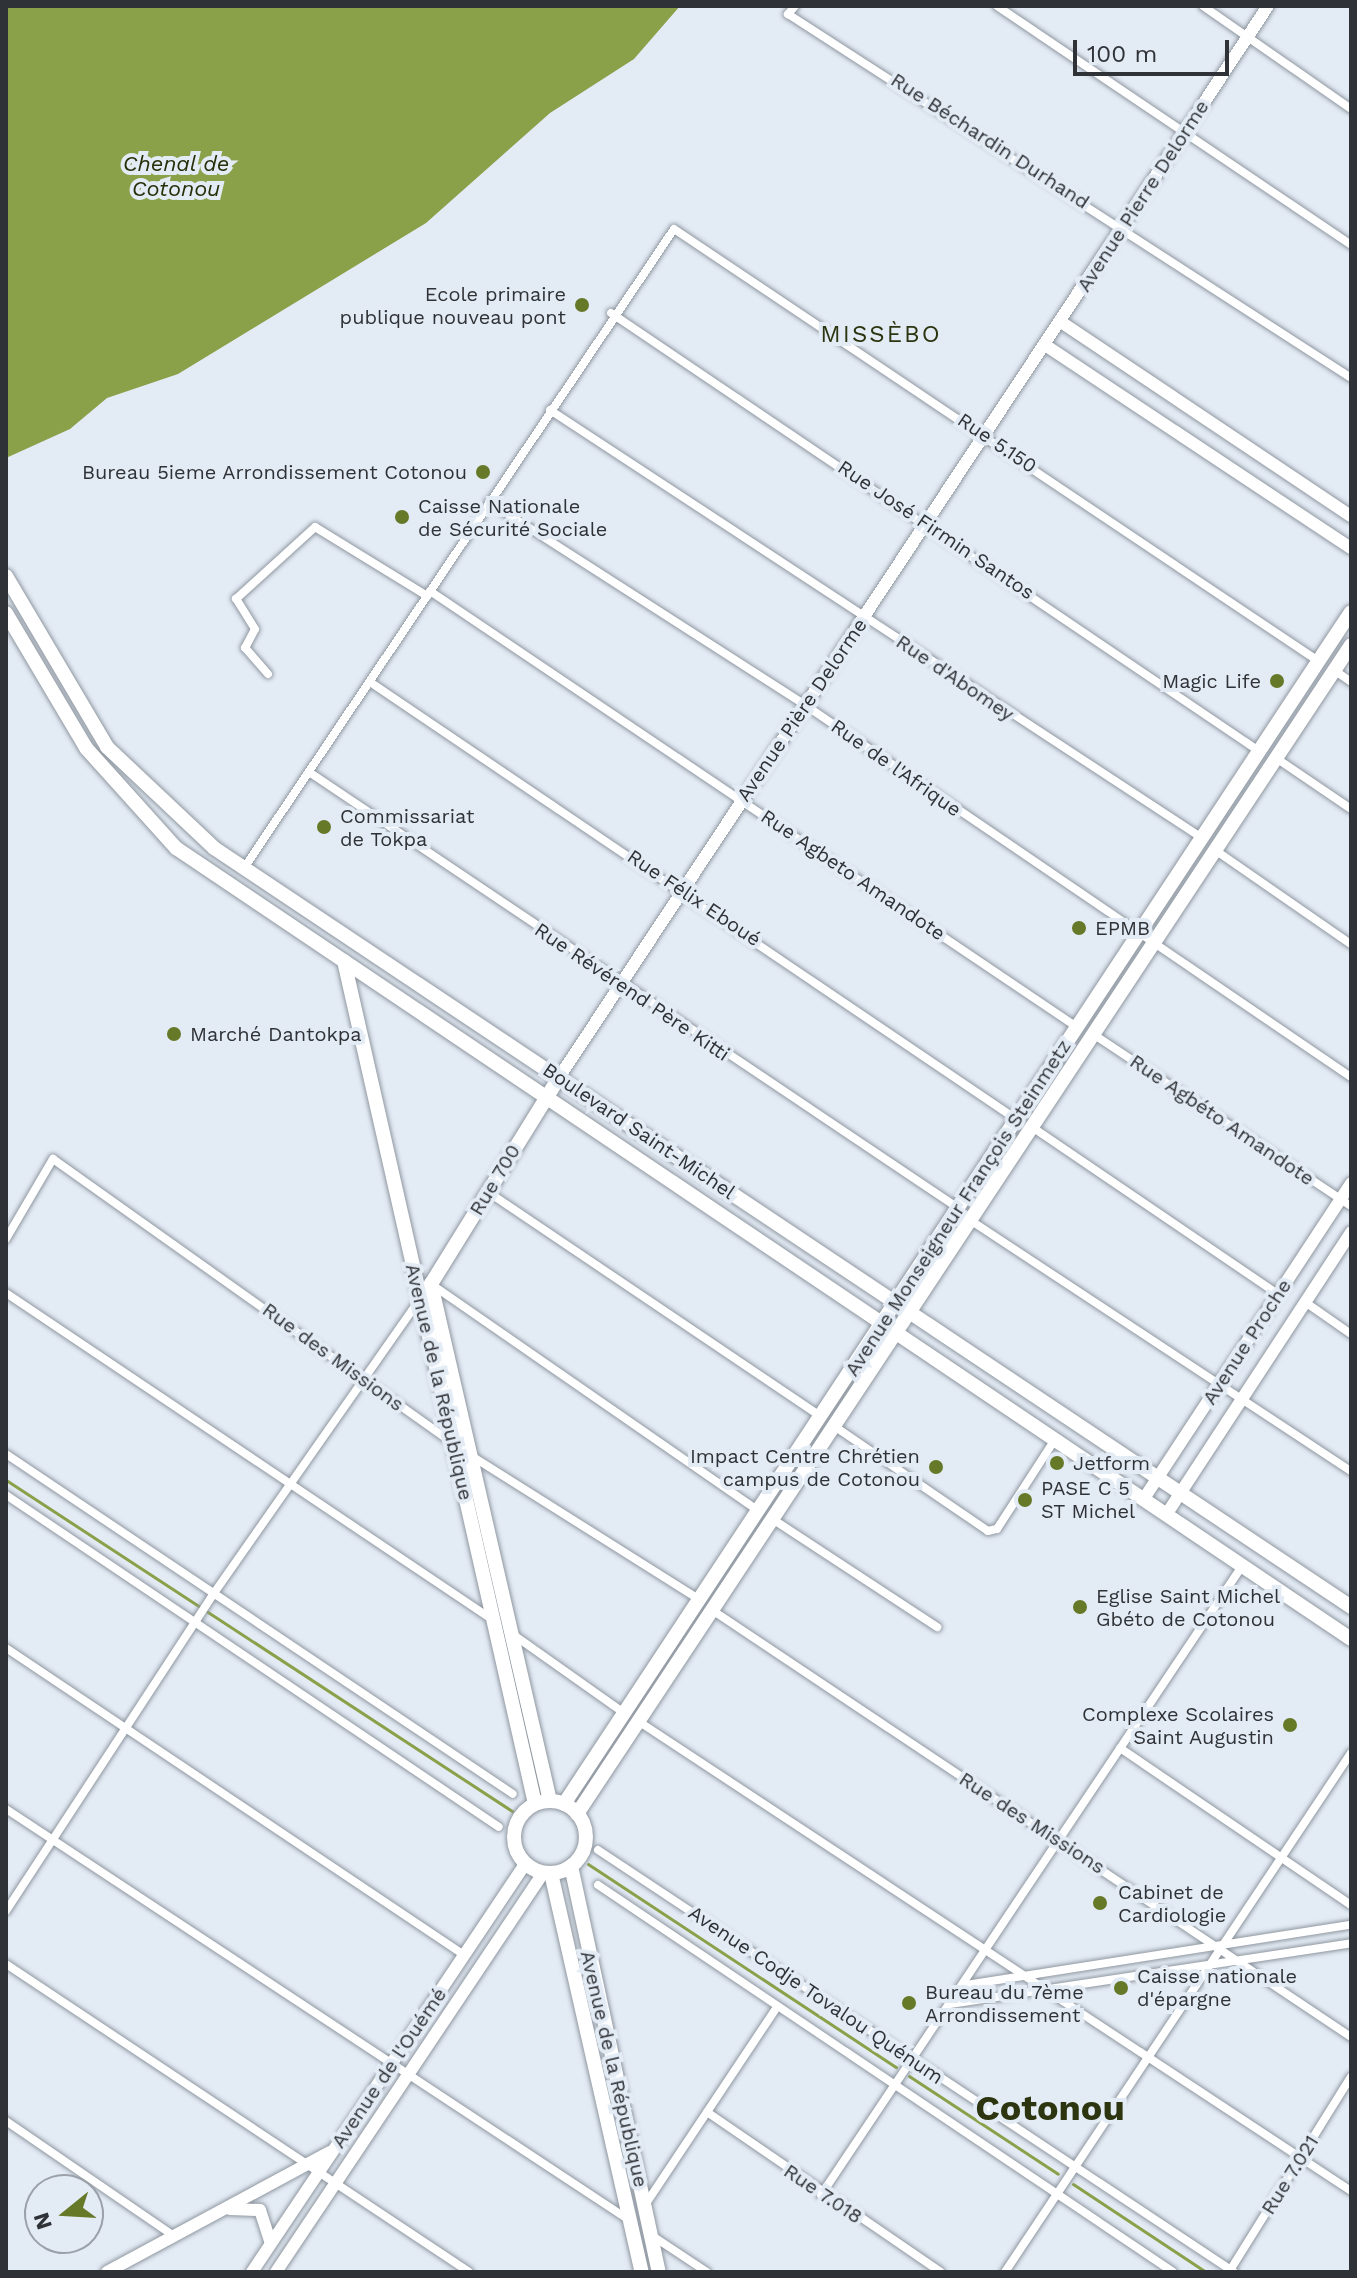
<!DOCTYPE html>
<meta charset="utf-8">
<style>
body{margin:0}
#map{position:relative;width:1357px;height:2278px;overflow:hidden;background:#e3ebf5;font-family:"Work Sans",sans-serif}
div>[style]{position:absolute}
.water>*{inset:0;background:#8aa049}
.stream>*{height:3px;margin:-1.5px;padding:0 1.5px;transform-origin:1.5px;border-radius:1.5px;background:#8aa049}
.roads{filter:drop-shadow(0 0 2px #8f97a0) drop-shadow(0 0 2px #8f97a0)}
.street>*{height:8px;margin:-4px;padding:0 4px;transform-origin:4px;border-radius:4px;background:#fff}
.secondary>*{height:12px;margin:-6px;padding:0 6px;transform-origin:6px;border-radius:6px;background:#fff}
.primary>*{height:14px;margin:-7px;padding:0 7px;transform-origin:7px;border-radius:7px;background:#fff}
.primary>.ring{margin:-7px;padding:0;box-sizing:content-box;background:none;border:14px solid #fff;border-radius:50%}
.dots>*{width:22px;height:22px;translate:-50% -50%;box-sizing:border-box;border:4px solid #e3ebf5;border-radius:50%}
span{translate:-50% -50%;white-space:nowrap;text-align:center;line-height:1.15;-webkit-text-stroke:8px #e3ebf5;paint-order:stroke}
.street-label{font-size:20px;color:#2f3236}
.poi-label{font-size:20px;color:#2f3236}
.right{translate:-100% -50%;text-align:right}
.left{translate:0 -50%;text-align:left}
.water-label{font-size:22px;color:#272f09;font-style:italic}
.quarter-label{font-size:24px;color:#2c350f;letter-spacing:2px}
.town-label{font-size:36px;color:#2c350f;font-weight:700}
.frame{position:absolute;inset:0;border:8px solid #2f3236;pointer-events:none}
.north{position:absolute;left:24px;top:2174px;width:80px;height:80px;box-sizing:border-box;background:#e3ebf5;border:2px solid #9ba1a9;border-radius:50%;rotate:252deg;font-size:22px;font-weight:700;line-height:32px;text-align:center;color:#2f3236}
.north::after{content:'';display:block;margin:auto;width:28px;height:36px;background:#667928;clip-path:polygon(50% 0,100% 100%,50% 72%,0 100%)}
.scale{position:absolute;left:1073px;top:40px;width:156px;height:36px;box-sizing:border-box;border:4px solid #2f3236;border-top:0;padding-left:10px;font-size:24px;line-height:28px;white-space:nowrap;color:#2f3236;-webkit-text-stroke:6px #e3ebf5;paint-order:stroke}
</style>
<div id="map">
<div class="water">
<i style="clip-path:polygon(6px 6px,680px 6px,634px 59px,550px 113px,426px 223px,178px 374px,107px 398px,70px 429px,6px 458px)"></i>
</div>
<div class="stream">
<i style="left:6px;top:1480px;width:605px;rotate:33.19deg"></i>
<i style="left:588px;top:1864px;width:369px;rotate:33.4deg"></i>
<i style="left:909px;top:2076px;width:178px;rotate:33.3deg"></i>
<i style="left:1073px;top:2184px;width:159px;rotate:33.5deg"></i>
</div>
<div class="roads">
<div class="street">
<i style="left:795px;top:6px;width:11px;rotate:131deg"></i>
<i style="left:788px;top:14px;width:670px;rotate:32.88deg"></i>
<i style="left:997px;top:6px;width:427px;rotate:34deg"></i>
<i style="left:1203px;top:6px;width:180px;rotate:34.8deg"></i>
<i style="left:611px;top:313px;width:782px;rotate:34.06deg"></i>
<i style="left:550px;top:410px;width:780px;rotate:33.28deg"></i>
<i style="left:489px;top:502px;width:376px;rotate:32.7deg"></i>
<i style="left:805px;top:705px;width:661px;rotate:34.27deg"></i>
<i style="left:430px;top:591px;width:780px;rotate:33.98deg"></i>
<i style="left:1334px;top:670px;width:21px;rotate:35deg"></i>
<i style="left:268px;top:674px;width:35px;rotate:-131deg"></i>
<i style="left:245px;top:648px;width:21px;rotate:-62deg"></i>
<i style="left:255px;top:629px;width:36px;rotate:-122deg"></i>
<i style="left:236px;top:599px;width:107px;rotate:-42.3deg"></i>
<i style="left:315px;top:527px;width:132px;rotate:31.6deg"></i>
<i style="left:370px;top:682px;width:780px;rotate:34.08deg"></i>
<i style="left:1276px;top:758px;width:91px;rotate:34.2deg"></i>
<i style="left:309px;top:772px;width:782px;rotate:33.89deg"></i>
<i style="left:1215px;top:850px;width:165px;rotate:34.7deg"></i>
<i style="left:244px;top:868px;width:770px;rotate:-56.06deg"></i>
<i style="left:674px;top:229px;width:775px;rotate:33.85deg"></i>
<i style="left:1093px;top:1034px;width:310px;rotate:33.7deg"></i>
<i style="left:1032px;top:1127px;width:297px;rotate:34.2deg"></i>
<i style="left:488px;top:1192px;width:400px;rotate:34deg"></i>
<i style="left:970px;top:1220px;width:456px;rotate:33.4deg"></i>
<i style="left:6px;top:1239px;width:93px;rotate:-59.6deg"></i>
<i style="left:53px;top:1159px;width:490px;rotate:35.4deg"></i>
<i style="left:431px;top:1284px;width:399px;rotate:34.7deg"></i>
<i style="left:6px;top:1293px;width:587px;rotate:33.88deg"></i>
<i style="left:1305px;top:1302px;width:56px;rotate:34.8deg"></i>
<i style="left:834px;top:1426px;width:186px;rotate:34.3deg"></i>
<i style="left:988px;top:1531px;width:9px;rotate:-13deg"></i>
<i style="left:997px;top:1529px;width:105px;rotate:-57.1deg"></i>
<i style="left:6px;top:1454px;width:610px;rotate:33.85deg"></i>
<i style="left:470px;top:1455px;width:271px;rotate:32.2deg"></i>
<i style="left:6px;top:1495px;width:594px;rotate:33.96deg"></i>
<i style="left:771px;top:1518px;width:199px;rotate:33.3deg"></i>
<i style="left:712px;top:1610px;width:769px;rotate:33.75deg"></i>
<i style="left:511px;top:1633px;width:138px;rotate:35.3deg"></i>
<i style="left:6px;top:1648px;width:551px;rotate:33.83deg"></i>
<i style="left:638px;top:1721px;width:854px;rotate:33.39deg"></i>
<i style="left:1120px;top:1748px;width:279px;rotate:34.2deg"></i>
<i style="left:6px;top:1809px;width:746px;rotate:33.41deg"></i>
<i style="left:598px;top:1850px;width:763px;rotate:33.57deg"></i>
<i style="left:598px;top:1885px;width:693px;rotate:33.94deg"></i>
<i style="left:6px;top:1911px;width:376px;rotate:-56.8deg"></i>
<i style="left:212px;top:1596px;width:364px;rotate:-55deg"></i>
<i style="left:6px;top:1964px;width:556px;rotate:33.63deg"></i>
<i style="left:966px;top:1985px;width:390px;rotate:-8.9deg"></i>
<i style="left:950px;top:2004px;width:406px;rotate:-8.6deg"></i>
<i style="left:707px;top:2112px;width:283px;rotate:34.4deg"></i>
<i style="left:6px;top:2121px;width:204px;rotate:34.4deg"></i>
<i style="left:821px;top:2195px;width:757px;rotate:-56.2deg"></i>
<i style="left:645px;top:2205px;width:234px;rotate:-56.3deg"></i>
<i style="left:651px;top:2235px;width:67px;rotate:33.5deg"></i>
<i style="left:1005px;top:2272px;width:624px;rotate:-56.31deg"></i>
<i style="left:1229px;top:2272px;width:230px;rotate:-58deg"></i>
</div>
<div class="secondary">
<i style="left:1061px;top:322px;width:349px;rotate:33.8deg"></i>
<i style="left:1045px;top:345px;width:367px;rotate:33.6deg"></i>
<i style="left:560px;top:1076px;width:1283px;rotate:-56.51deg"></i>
<i style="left:1143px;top:1500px;width:379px;rotate:-56.7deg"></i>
<i style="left:1166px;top:1515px;width:338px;rotate:-56.8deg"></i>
<i style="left:230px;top:2209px;width:30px;rotate:2deg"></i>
<i style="left:260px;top:2210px;width:33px;rotate:72deg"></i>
<i style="left:107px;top:2272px;width:253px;rotate:-28.3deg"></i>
<i style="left:252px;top:2272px;width:492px;rotate:-56.2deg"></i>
<i style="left:276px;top:2272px;width:481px;rotate:-56.2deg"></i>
</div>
<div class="primary">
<i style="left:6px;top:576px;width:199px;rotate:59.4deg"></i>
<i style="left:107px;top:747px;width:147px;rotate:43.3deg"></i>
<i style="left:214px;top:848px;width:1367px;rotate:33.72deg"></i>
<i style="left:6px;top:613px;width:157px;rotate:59.3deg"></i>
<i style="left:86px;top:748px;width:135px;rotate:48deg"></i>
<i style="left:176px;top:848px;width:1416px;rotate:33.95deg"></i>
<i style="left:344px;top:961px;width:864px;rotate:77.23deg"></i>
<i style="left:550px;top:1801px;width:531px;rotate:-102.96deg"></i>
<i style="left:431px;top:1284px;width:245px;rotate:-58.2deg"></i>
<i class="ring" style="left:514px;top:1801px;width:58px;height:58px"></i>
<i style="left:564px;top:1804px;width:1428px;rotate:-56.57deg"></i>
<i style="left:577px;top:1814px;width:1402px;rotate:-56.49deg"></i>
<i style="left:571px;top:1866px;width:415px;rotate:77.8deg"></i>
<i style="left:551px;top:1873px;width:409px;rotate:77.2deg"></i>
</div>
</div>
<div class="dots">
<i style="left:582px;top:305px;background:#667928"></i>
<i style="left:483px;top:472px;background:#667928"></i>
<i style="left:402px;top:517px;background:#667928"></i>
<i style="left:1277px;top:681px;background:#667928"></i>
<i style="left:324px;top:827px;background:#667928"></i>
<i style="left:1079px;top:928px;background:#667928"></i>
<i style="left:174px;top:1034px;background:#667928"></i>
<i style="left:1057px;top:1463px;background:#667928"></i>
<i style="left:936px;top:1467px;background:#667928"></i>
<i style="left:1025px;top:1500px;background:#667928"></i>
<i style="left:1080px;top:1607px;background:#667928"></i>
<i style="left:1290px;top:1725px;background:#667928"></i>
<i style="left:1100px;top:1903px;background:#667928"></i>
<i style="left:1121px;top:1988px;background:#667928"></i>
<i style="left:909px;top:2003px;background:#667928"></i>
</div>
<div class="street-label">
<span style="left:990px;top:141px;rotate:33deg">Rue Béchardin Durhand</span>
<span style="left:1143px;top:196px;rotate:-57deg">Avenue Pierre Delorme</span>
<span style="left:997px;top:443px;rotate:34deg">Rue 5.150</span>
<span style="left:936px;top:530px;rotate:34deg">Rue José Firmin Santos</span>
<span style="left:955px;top:678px;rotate:34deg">Rue d'Abomey</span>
<span style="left:802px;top:710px;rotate:-56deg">Avenue Pière Delorme</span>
<span style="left:896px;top:768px;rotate:35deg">Rue de l'Afrique</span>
<span style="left:853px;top:875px;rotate:34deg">Rue Agbeto Amandote</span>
<span style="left:694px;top:898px;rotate:34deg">Rue Félix Eboué</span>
<span style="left:632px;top:992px;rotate:34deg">Rue Révérend Père Kitti</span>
<span style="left:1222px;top:1120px;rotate:34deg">Rue Agbéto Amandote</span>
<span style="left:639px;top:1131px;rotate:34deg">Boulevard Saint-Michel</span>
<span style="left:495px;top:1180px;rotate:-59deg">Rue 700</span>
<span style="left:958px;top:1208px;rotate:-57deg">Avenue Monseigneur François Steinmetz</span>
<span style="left:1247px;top:1342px;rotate:-57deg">Avenue Proche</span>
<span style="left:333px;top:1357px;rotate:36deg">Rue des Missions</span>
<span style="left:439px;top:1382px;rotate:77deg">Avenue de la République</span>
<span style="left:1032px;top:1823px;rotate:33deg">Rue des Missions</span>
<span style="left:816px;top:1995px;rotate:34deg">Avenue Codje Tovalou Quénum</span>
<span style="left:389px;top:2068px;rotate:-56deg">Avenue de l'Ouémé</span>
<span style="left:614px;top:2069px;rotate:77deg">Avenue de la République</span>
<span style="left:1290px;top:2175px;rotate:-58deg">Rue 7.021</span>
<span style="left:823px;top:2194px;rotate:34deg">Rue 7.018</span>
</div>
<div class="poi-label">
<span class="right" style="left:566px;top:306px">Ecole primaire<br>publique nouveau pont</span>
<span class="right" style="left:467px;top:472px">Bureau 5ieme Arrondissement Cotonou</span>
<span class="left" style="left:418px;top:518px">Caisse Nationale<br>de Sécurité Sociale</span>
<span class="right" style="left:1261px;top:681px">Magic Life</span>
<span class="left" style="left:340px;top:828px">Commissariat<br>de Tokpa</span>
<span class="left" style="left:1095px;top:928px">EPMB</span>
<span class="left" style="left:190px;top:1034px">Marché Dantokpa</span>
<span class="right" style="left:920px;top:1468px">Impact Centre Chrétien<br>campus de Cotonou</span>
<span class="left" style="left:1073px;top:1463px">Jetform</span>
<span class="left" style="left:1041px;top:1500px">PASE C 5<br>ST Michel</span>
<span class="left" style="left:1096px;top:1608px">Eglise Saint Michel<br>Gbéto de Cotonou</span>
<span class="right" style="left:1274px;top:1726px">Complexe Scolaires<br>Saint Augustin</span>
<span class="left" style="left:1118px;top:1904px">Cabinet de<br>Cardiologie</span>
<span class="left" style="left:1137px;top:1988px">Caisse nationale<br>d'épargne</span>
<span class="left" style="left:925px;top:2004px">Bureau du 7ème<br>Arrondissement</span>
</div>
<div class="water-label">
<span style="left:176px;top:176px">Chenal de<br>Cotonou</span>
</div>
<div class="quarter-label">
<span style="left:881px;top:335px">MISSÈBO</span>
</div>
<div class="town-label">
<span style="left:1050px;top:2109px">Cotonou</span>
</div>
<div class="frame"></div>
<div class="north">N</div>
<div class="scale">100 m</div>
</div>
